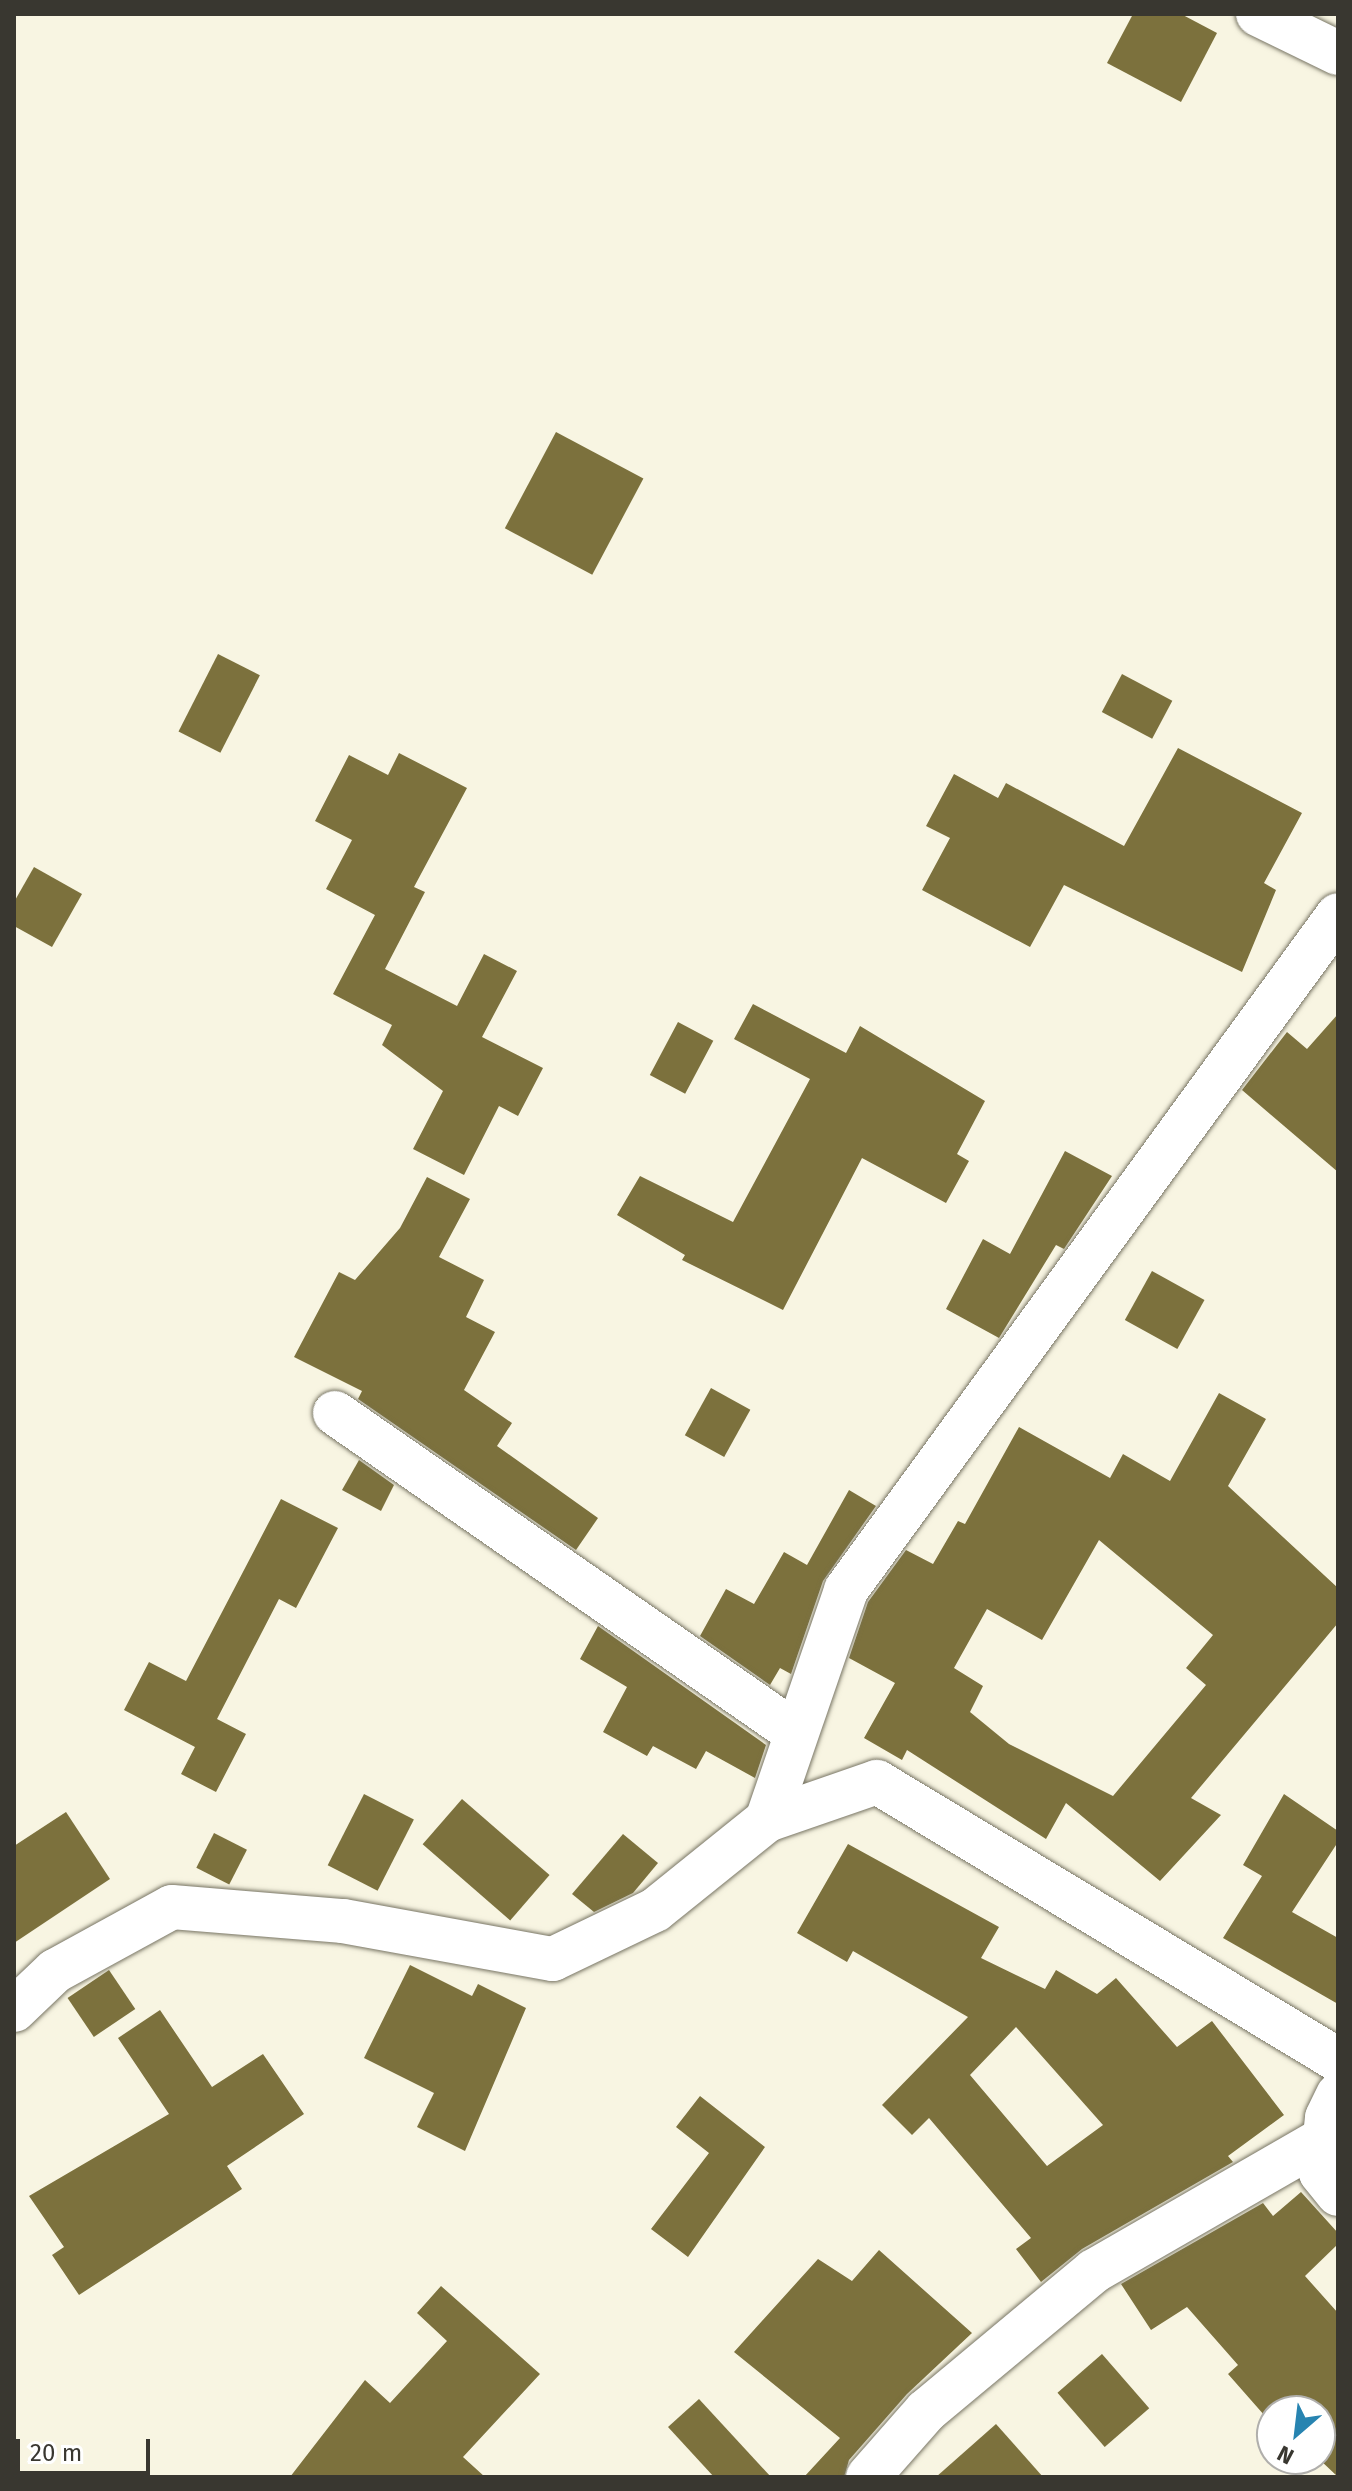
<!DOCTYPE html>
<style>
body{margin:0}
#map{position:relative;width:1352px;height:2491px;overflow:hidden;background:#f8f5e2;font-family:"Fira Sans",sans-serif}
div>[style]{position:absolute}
.building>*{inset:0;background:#7c713d;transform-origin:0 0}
.roads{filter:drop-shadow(0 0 2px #787564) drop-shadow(0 0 2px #787564)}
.minor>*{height:44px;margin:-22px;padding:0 22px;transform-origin:22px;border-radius:22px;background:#fff}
.rail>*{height:9px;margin-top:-4.5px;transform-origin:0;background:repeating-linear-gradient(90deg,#fff 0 18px,#8c8a7d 0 36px);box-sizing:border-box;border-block:2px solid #8c8a7d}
span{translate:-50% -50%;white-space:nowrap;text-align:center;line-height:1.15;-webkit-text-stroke:8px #fff;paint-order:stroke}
.frame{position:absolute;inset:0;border:16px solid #393730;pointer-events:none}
.north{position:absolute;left:1256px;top:2395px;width:80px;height:80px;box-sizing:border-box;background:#fff;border:2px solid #b0afac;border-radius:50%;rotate:208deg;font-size:22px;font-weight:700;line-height:32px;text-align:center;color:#393730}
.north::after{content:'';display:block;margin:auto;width:28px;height:36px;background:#2784b1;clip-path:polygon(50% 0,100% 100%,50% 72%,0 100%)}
.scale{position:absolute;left:16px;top:2439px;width:134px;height:36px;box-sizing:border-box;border:4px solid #393730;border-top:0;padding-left:10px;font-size:24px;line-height:28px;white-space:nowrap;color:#393730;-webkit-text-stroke:6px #fff;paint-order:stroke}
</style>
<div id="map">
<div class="building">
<i style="clip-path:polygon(1133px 14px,1181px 14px,1217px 33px,1181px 102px,1107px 63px)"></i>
<i style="left:556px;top:432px;width:99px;height:109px;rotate:28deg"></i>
<i style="left:218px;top:654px;width:47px;height:87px;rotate:27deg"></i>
<i style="left:1122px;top:674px;width:57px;height:43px;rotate:28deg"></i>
<i style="clip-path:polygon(1178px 748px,1302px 813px,1264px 883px,1276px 890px,1242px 972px,1064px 885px,1030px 947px,922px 890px,950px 838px,926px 826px,954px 774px,998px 798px,1006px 783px,1124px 846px)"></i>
<i style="clip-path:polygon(399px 753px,467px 788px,414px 887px,425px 892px,385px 969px,457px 1006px,484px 954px,517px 971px,482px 1037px,543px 1068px,518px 1116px,499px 1106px,464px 1175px,413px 1149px,443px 1091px,382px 1045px,392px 1025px,333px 994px,375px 915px,326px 889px,352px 840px,315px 821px,349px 755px,388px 775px)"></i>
<i style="clip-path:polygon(34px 867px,82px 894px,52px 947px,14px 926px,14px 902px)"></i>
<i style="clip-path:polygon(753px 1004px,846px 1053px,860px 1026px,985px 1101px,957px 1154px,969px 1161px,946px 1203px,862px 1158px,783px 1310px,682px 1260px,685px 1255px,617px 1215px,640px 1176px,733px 1222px,810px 1079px,734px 1039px)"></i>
<i style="clip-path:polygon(1338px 1014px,1338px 1172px,1242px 1090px,1287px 1032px,1307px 1049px)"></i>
<i style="left:678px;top:1022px;width:40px;height:60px;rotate:28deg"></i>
<i style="clip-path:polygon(1065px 1151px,1112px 1176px,1064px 1249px,1056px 1245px,999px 1338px,946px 1309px,983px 1239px,1010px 1254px)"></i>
<i style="clip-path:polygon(427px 1177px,470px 1199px,439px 1257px,484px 1280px,466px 1317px,495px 1332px,464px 1390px,512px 1423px,497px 1446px,598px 1518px,576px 1550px,358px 1399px,362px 1391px,294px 1357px,339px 1272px,355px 1280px,400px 1228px)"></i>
<i style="left:1152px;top:1271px;width:60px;height:56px;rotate:29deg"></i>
<i style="left:711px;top:1388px;width:45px;height:54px;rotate:29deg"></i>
<i style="clip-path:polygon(evenodd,1219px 1393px,1266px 1419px,1228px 1486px,1338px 1588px,1338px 1623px,1191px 1798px,1221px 1815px,1160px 1881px,1066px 1803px,1046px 1839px,907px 1750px,902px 1760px,864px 1738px,895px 1683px,849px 1658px,868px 1602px,906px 1550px,933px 1564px,958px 1521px,965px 1524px,1019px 1427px,1110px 1478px,1123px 1454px,1170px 1481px,1219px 1393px,1099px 1540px,1213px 1635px,1186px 1668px,1206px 1685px,1113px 1796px,1009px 1744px,970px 1712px,983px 1686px,954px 1668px,987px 1609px,1042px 1640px,1099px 1540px)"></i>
<i style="clip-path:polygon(359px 1460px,394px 1485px,381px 1511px,342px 1490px)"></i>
<i style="clip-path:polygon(849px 1490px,876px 1506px,823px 1581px,791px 1674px,780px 1668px,770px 1685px,700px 1636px,726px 1589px,754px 1604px,784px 1552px,807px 1565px)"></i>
<i style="clip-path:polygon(281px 1499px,338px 1528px,296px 1608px,279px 1599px,217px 1719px,246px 1734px,216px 1792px,181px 1774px,195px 1747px,124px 1710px,149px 1662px,186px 1681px)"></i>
<i style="clip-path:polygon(598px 1626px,766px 1745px,755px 1778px,706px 1751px,696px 1769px,653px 1746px,647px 1756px,603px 1732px,627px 1687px,580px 1659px)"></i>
<i style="left:364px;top:1794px;width:56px;height:80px;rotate:27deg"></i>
<i style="clip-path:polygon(1284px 1794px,1338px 1831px,1338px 1842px,1292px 1912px,1338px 1938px,1338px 2004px,1223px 1938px,1262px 1876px,1243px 1865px)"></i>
<i style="left:462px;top:1799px;width:116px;height:60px;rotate:41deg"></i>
<i style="clip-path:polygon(66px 1812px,110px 1879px,14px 1943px,14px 1846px)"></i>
<i style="left:214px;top:1833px;width:37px;height:39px;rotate:27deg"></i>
<i style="clip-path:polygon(623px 1834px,658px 1863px,633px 1893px,594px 1912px,572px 1894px)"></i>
<i style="clip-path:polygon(evenodd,848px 1844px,999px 1927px,981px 1958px,1045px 1989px,1056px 1970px,1097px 1994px,1116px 1978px,1177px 2047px,1212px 2021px,1284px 2115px,1228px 2156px,1233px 2162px,1082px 2249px,1041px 2282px,1016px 2249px,1031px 2238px,929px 2118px,912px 2135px,882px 2105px,968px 2017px,853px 1951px,847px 1962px,797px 1933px,848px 1844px,1016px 2027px,1103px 2125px,1047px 2166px,970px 2075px,1016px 2027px)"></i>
<i style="clip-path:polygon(410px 1965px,472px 1996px,478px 1984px,526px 2008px,465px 2151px,417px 2127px,434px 2093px,364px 2058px)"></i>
<i style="left:109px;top:1970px;width:47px;height:50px;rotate:56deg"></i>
<i style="clip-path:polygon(160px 2010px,212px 2087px,263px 2054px,304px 2114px,227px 2166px,242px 2189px,79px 2295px,52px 2255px,64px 2247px,29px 2196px,169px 2114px,118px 2038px)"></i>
<i style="clip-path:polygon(700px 2096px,765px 2147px,688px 2257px,651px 2229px,709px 2153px,676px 2127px)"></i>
<i style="clip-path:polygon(1301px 2192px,1338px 2233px,1338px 2244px,1305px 2276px,1338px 2313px,1338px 2477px,1319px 2459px,1320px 2411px,1272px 2405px,1272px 2424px,1228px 2374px,1238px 2365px,1187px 2307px,1151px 2330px,1121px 2284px,1263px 2203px,1273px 2216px)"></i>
<i style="clip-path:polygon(879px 2250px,972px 2333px,907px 2394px,849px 2460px,844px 2477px,804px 2477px,840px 2438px,734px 2352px,818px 2259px,852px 2281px)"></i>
<i style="clip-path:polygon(441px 2286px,540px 2374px,463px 2457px,485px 2477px,290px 2477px,365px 2380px,390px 2403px,447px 2341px,417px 2313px)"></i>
<i style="left:1102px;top:2354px;width:72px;height:59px;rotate:49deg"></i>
<i style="clip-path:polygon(699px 2399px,771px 2477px,714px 2477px,668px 2427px)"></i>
<i style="clip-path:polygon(996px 2424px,1043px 2477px,936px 2477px)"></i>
</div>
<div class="roads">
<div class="minor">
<i style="left:1258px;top:14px;width:89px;rotate:26deg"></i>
<i style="left:335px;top:1413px;width:561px;rotate:34.77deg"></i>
<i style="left:767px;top:1820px;width:243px;rotate:-71deg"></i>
<i style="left:846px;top:1590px;width:835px;rotate:-53.91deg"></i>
<i style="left:14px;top:2010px;width:57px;rotate:-43.6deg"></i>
<i style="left:55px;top:1971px;width:133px;rotate:-28.7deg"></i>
<i style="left:172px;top:1907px;width:172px;rotate:4.7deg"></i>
<i style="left:343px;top:1921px;width:213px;rotate:10.3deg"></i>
<i style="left:553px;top:1959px;width:113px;rotate:-25.7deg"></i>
<i style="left:655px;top:1910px;width:144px;rotate:-38.8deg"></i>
<i style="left:767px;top:1820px;width:116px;rotate:-19.1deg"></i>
<i style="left:877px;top:1782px;width:538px;rotate:31.09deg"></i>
<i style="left:1338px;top:2095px;width:25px;rotate:116deg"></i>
<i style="left:1327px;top:2118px;width:55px;rotate:96.2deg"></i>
<i style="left:1321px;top:2173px;width:27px;rotate:51deg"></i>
<i style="left:868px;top:2477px;width:88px;rotate:-48.7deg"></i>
<i style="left:926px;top:2411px;width:219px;rotate:-39.8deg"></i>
<i style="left:1094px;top:2271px;width:267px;rotate:-29.9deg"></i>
</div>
</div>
<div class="rail">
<i style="left:14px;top:2476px;width:1px;rotate:45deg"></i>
</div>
<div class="frame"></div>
<div class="north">N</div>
<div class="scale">20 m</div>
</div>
